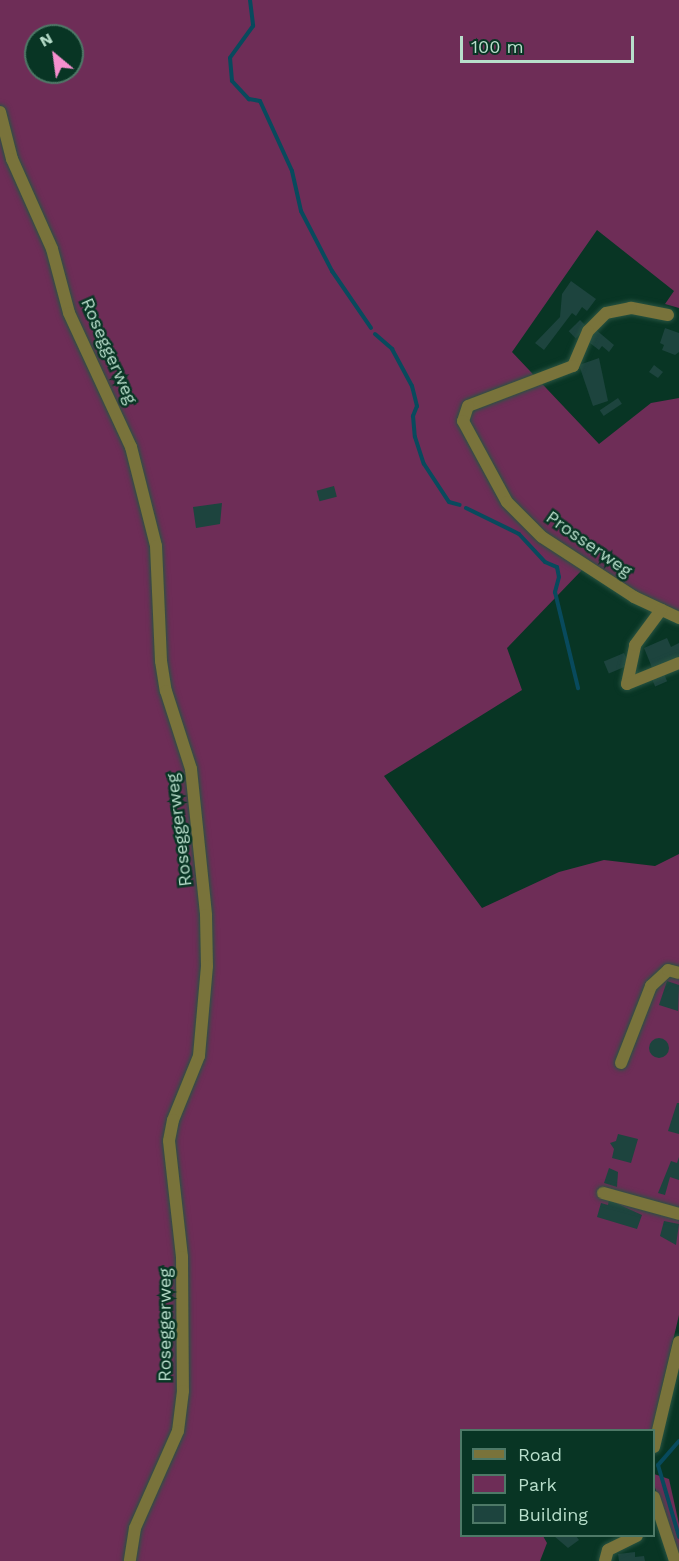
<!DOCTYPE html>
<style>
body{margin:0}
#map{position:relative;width:679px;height:1561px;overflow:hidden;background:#083524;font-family:"Work Sans",sans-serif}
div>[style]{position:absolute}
.green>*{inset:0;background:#6e2d57}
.stream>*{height:4px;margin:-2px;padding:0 2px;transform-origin:2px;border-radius:2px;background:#084a5d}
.building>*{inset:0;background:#1d443e;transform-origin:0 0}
.round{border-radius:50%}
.roads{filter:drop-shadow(0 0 2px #285342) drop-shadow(0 0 2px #285342)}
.minor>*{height:12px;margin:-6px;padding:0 6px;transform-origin:6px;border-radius:6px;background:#79733b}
span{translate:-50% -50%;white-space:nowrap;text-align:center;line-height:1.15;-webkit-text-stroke:5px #083524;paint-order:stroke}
.street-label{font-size:18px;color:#b8decb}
.legend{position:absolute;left:460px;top:1429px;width:195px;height:108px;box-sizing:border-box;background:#083524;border:2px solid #4e7967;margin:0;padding:8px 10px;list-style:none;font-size:18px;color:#b8decb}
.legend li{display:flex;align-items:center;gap:12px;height:30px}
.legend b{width:30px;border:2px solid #4e7967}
.north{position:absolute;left:24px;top:24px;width:60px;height:60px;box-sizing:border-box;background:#083524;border:2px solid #4e7967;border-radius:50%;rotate:331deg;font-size:16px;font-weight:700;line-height:24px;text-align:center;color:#b8decb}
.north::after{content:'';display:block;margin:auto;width:21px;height:27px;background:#f690cf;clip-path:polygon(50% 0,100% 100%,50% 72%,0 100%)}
.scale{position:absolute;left:460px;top:36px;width:174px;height:27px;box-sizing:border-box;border:3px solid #b8decb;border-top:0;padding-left:8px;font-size:18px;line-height:21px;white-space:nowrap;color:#b8decb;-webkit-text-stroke:4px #083524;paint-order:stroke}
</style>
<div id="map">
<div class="green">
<i style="clip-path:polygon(evenodd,0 0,679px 0,679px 308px,665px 304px,674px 291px,597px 230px,512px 352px,599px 444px,651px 403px,679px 398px,679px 623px,582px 570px,507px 648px,522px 690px,384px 776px,482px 908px,559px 872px,604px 860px,655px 866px,679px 854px,679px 1315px,652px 1430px,462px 1430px,462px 1536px,543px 1536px,547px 1543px,540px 1561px,0 1561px,0 0,36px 36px,72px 36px,72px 72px,36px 72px,36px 36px)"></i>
<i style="clip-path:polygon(654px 1474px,669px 1479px,679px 1524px,679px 1554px,654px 1485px)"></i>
</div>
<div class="stream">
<i style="left:250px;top:0;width:26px;rotate:83deg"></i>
<i style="left:253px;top:26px;width:39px;rotate:126deg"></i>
<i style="left:230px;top:58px;width:23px;rotate:85deg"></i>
<i style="left:232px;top:81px;width:25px;rotate:47deg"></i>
<i style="left:249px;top:99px;width:11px;rotate:10deg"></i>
<i style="left:260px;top:101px;width:77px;rotate:65.4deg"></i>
<i style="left:292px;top:171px;width:41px;rotate:77.3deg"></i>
<i style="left:301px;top:211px;width:68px;rotate:62.7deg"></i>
<i style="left:332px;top:271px;width:69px;rotate:55.6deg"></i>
<i style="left:375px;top:334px;width:23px;rotate:41deg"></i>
<i style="left:392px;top:349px;width:42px;rotate:61.6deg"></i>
<i style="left:412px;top:386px;width:21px;rotate:76deg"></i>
<i style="left:417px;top:406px;width:11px;rotate:112deg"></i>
<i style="left:413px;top:416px;width:21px;rotate:85deg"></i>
<i style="left:415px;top:437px;width:28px;rotate:72deg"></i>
<i style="left:424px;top:464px;width:45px;rotate:56.7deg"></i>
<i style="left:449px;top:502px;width:11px;rotate:15deg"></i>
<i style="left:466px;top:508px;width:59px;rotate:26.1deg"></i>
<i style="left:519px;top:534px;width:38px;rotate:47deg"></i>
<i style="left:545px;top:562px;width:13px;rotate:23deg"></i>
<i style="left:557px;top:567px;width:10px;rotate:79deg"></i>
<i style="left:559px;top:577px;width:16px;rotate:105deg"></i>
<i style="left:555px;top:592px;width:99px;rotate:76.5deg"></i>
<i style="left:679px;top:1441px;width:32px;rotate:131deg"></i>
<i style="left:658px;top:1465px;width:75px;rotate:73.7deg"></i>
</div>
<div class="building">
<i style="clip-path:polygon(571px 281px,596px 299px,587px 311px,582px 307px,576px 316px,572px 313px,544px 350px,535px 343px,560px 317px,562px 294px)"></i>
<i style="left:580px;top:320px;width:10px;height:16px;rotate:45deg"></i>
<i style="clip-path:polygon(665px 328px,679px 333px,679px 352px,675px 355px,662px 350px,664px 345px,660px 343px)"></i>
<i style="clip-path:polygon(595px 329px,614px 345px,609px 352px,602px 346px,599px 350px,586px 340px)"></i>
<i style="clip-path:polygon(599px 358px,608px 401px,593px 406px,579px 365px)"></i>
<i style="clip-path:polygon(654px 365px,663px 372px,658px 378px,649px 372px)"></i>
<i style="left:618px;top:398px;width:7px;height:22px;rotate:56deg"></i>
<i style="left:334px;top:486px;width:11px;height:18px;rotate:75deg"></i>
<i style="clip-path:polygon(222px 503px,220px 524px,196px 528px,193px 507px)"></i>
<i style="clip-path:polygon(667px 638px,671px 647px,679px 643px,679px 659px,653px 670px,644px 648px)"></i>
<i style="left:624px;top:653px;width:13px;height:22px;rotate:67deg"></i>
<i style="left:664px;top:674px;width:8px;height:13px;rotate:67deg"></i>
<i style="clip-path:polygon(667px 981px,679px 985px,678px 1011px,659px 1005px)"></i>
<i class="round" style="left:649px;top:1038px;width:20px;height:20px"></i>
<i style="clip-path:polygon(677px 1103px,679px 1103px,679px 1134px,668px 1131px)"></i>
<i style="clip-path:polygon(618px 1134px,638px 1139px,631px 1163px,612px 1158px,614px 1149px,610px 1143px,616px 1141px)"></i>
<i style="clip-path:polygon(679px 1157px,679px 1180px,670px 1177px,665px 1195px,658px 1193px,671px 1161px,677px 1163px)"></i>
<i style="clip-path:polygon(609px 1168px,618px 1172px,617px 1187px,604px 1183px)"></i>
<i style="clip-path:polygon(609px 1200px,642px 1215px,637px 1229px,597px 1217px,601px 1203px,608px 1205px)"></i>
<i style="clip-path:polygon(664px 1221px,679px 1224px,676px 1245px,660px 1236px)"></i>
<i style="clip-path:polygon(554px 1536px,576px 1536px,579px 1540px,568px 1548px)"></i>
<i style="clip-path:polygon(635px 1552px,635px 1557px,644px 1556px,645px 1561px,619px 1561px,618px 1554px)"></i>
</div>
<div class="roads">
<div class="minor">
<i style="left:0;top:112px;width:49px;rotate:75.7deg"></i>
<i style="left:12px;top:159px;width:98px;rotate:66deg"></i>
<i style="left:52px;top:249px;width:66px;rotate:75.1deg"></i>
<i style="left:69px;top:313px;width:148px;rotate:65.2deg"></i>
<i style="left:131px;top:447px;width:102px;rotate:75.8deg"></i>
<i style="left:156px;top:546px;width:115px;rotate:87.5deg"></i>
<i style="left:161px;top:661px;width:30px;rotate:81deg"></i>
<i style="left:166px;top:691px;width:82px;rotate:72.2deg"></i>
<i style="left:191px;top:769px;width:147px;rotate:84.1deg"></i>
<i style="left:206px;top:915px;width:51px;rotate:88.9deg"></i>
<i style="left:207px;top:966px;width:90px;rotate:95.1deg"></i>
<i style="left:199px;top:1056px;width:69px;rotate:112.1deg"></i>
<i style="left:173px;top:1120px;width:21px;rotate:101deg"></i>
<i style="left:169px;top:1141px;width:117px;rotate:83.6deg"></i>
<i style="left:182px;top:1257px;width:134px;rotate:89.6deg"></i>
<i style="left:183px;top:1391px;width:40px;rotate:97.1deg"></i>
<i style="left:178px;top:1431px;width:106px;rotate:113.9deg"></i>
<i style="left:135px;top:1528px;width:33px;rotate:99deg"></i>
<i style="left:668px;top:315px;width:38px;rotate:-169deg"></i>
<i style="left:631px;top:308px;width:25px;rotate:169deg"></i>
<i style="left:606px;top:313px;width:25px;rotate:135deg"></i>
<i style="left:588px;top:331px;width:38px;rotate:113deg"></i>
<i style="left:573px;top:366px;width:112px;rotate:159.1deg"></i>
<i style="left:468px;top:406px;width:16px;rotate:108deg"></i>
<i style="left:463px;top:421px;width:92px;rotate:61.5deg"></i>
<i style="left:507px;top:502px;width:49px;rotate:45deg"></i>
<i style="left:542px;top:537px;width:110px;rotate:33.1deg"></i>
<i style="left:634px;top:597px;width:50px;rotate:25deg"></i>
<i style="left:627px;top:684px;width:40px;rotate:-78deg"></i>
<i style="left:635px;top:645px;width:44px;rotate:-53.4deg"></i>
<i style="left:627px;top:684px;width:56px;rotate:-22deg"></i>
<i style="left:621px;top:1063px;width:83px;rotate:-68.7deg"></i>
<i style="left:651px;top:986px;width:23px;rotate:-43deg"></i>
<i style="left:668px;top:970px;width:11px;rotate:15deg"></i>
<i style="left:603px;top:1193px;width:79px;rotate:15.4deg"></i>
<i style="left:654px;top:1447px;width:108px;rotate:-76.6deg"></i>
<i style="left:654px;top:1497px;width:67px;rotate:71.8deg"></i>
<i style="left:605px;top:1561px;width:11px;rotate:-75deg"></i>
<i style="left:608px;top:1550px;width:32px;rotate:-26deg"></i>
</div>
</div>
<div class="street-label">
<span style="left:109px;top:351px;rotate:66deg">Roseggerweg</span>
<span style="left:589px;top:544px;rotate:35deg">Prosserweg</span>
<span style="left:179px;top:830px;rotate:-97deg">Roseggerweg</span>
<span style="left:165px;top:1325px;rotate:-90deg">Roseggerweg</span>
</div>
<ul class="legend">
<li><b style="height:8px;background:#79733b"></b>Road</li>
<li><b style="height:16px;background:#6e2d57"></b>Park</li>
<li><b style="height:16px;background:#1d443e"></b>Building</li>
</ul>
<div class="north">N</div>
<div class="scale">100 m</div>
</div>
